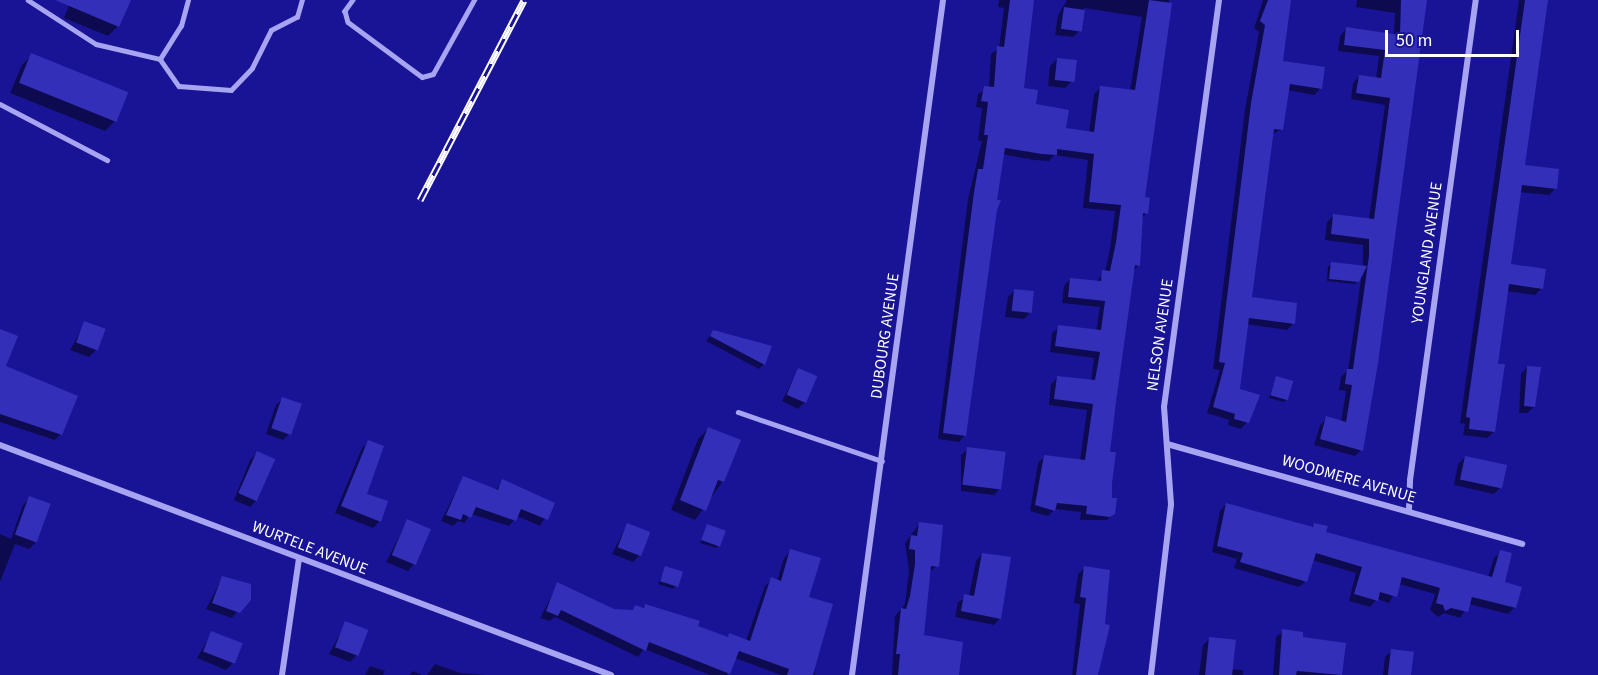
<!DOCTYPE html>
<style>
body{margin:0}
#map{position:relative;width:1598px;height:675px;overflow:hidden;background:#191496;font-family:"Source Sans 3",sans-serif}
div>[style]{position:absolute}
.shadow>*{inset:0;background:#0007}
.building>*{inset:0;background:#342fb9;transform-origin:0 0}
.service>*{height:4.5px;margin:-2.25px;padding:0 2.25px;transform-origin:2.25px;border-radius:2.25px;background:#a7a5f2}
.minor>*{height:6px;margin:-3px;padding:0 3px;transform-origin:3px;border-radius:3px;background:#a7a5f2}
.rail>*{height:7px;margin-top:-3.5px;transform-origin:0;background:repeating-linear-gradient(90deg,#191496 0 14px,#fff 0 28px);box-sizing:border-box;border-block:2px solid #fff}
span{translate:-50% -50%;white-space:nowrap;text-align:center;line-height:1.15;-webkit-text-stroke:4.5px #191496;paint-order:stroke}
.street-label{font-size:16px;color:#fff}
.scale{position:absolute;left:1385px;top:30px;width:134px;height:27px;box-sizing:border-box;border:3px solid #fff;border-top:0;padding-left:8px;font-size:18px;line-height:21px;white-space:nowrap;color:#fff;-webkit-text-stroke:4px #191496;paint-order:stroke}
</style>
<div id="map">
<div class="shadow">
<i style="clip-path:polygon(71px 0,129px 0,118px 26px,108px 36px,64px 18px)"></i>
<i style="clip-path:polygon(999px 0,1033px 0,1023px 89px,1034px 105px,1064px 129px,1089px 133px,1094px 94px,1100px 88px,1130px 91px,1142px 17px,1084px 8px,1080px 31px,1073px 37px,1055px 35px,1058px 15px,1067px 0,1169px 0,1144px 198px,1147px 213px,1141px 219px,1139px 265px,1133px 271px,1109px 453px,1113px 514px,1107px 520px,1080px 520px,1081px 512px,1055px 509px,1048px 516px,1030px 511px,1038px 463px,1045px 456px,1080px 461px,1087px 410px,1049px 405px,1051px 384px,1058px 377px,1091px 381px,1094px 358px,1050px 352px,1052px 333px,1059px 327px,1096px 331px,1100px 307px,1062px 303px,1064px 286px,1070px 279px,1096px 282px,1105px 272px,1110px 249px,1115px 211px,1083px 208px,1088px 160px,1054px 155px,1049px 161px,1034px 160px,1002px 154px,965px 435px,959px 442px,938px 439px,968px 199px,982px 141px,978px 141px,982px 108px,976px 107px,978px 94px,989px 88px,991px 54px,999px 48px,1004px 8px,998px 7px)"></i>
<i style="clip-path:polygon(1263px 0,1290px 0,1282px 62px,1321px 88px,1314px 95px,1287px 90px,1282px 129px,1271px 135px,1250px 298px,1293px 324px,1287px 330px,1246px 324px,1238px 390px,1247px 422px,1241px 429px,1228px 425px,1229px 420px,1207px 413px,1220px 370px,1213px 369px,1245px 110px,1259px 32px,1254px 28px)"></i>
<i style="clip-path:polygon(1357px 0,1425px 0,1361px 450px,1355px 456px,1314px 445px,1320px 425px,1327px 418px,1341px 422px,1346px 391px,1339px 390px,1341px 377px,1348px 370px,1361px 279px,1355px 284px,1327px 281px,1328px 266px,1362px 267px,1363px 264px,1363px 245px,1325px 240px,1327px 222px,1334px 215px,1369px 219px,1385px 105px,1351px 99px,1353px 83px,1359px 76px,1376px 79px,1379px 56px,1338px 51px,1340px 36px,1346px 29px,1394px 35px,1395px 13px,1356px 7px)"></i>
<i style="clip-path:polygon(1519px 0,1546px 0,1523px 166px,1555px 189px,1549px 195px,1519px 192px,1510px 265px,1542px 288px,1535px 295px,1506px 291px,1497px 365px,1494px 432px,1487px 438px,1463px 435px,1465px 424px,1460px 423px)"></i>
<i style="clip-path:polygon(32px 55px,115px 121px,105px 131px,10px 93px,22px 65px)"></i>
<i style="clip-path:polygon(1057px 59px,1072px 81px,1065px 88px,1048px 86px,1050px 66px)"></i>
<i style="clip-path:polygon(1014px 291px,1030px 313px,1024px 319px,1005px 317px,1008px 297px)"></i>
<i style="clip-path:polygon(85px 323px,96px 350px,89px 357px,70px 350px)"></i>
<i style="clip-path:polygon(713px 332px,770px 347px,764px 364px,759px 369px,706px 341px)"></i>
<i style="clip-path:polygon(1527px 367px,1534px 407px,1527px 413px,1519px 413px,1521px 374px)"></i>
<i style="clip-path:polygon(798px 370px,805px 402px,798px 409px,782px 401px)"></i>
<i style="clip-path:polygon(1276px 378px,1287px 399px,1284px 402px,1269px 398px)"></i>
<i style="clip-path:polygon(282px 399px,290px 433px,283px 440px,266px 434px,276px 405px)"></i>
<i style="clip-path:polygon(0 412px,61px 434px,55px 440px,0 422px)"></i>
<i style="clip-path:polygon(708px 429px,723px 481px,695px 520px,671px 510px,698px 439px)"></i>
<i style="clip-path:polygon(369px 442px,365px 494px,380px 521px,373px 528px,335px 513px,362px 448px)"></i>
<i style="clip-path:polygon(968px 449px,1000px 488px,994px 495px,961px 491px,961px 455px)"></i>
<i style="clip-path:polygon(257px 453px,257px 500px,250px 507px,234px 500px,250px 460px)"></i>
<i style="clip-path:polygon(1465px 457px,1501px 487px,1494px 494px,1454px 485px,1458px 464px)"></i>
<i style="clip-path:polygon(463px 478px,495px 491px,503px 481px,553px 504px,540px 526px,517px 516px,509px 526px,471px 514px,464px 523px,458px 521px,453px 526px,441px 521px)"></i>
<i style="clip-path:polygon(30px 498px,36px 542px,29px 549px,15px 544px,0 582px,0 534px,11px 539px,23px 505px)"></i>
<i style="clip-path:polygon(1226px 504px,1311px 528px,1314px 524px,1324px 533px,1488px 577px,1494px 558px,1501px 552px,1503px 583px,1515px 607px,1508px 614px,1469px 604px,1460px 618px,1444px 613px,1438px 617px,1430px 610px,1435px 594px,1399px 584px,1389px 603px,1377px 599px,1370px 607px,1349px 601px,1356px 573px,1312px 560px,1306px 581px,1299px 587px,1234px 568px,1237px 559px,1212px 552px,1220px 511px)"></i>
<i style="clip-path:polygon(407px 521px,414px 564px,408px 571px,386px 562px)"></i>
<i style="clip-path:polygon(920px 523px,937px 566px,929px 572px,918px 675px,892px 675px,895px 616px,905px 604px,909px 571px,905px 543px)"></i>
<i style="clip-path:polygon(627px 525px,640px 555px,633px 562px,612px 554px)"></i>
<i style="clip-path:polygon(708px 526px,719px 546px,716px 548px,700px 543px)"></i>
<i style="clip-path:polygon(791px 551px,807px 598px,815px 675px,781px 675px,735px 658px,727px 675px,710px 675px,644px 649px,638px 657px,555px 617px,550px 621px,540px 618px,558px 584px,613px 610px,631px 611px,646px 606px,726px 638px,730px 634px,746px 641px,765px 586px,772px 579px,777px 581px,784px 558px)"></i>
<i style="clip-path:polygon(982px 554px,1000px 618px,994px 625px,955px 617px,958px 602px,969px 596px,976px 561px)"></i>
<i style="clip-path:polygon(665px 568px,676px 586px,673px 589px,658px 584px)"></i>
<i style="clip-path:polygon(1085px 568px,1102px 642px,1098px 675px,1072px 675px,1080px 604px,1074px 603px,1078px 574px)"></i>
<i style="clip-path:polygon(222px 578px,252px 594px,232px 618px,206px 609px)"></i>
<i style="clip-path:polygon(346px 623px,357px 655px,350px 662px,329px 654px)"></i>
<i style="clip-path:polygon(1283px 631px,1301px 638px,1345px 644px,1341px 675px,1273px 675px,1276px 637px)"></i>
<i style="clip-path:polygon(212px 632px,233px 663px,226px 670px,197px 658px)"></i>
<i style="clip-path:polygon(1210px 638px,1230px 669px,1243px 670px,1243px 675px,1199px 675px,1203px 645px)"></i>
<i style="clip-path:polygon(1392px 651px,1409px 675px,1383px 675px,1385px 657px)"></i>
<i style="clip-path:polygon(435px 664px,460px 673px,486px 675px,427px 675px)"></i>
<i style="clip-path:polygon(370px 666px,385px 671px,383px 675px,365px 675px)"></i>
<i style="clip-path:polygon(413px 671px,422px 675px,409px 675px)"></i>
</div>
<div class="building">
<i style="clip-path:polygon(55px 0,131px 0,119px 27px)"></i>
<i style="clip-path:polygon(1010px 0,1034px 0,1024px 88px,1038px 90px,1036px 104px,1069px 110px,1066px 128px,1094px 132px,1100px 86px,1135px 90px,1149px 0,1172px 3px,1145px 197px,1150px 198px,1148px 214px,1143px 213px,1140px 266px,1135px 265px,1116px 402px,1110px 452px,1116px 452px,1112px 483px,1112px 498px,1117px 498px,1115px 514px,1110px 517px,1086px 514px,1087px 506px,1057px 503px,1055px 511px,1035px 505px,1044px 455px,1085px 460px,1093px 404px,1054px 399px,1057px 376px,1095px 380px,1100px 352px,1055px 346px,1058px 325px,1101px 330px,1105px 301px,1068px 297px,1070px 278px,1101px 281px,1102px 270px,1110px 271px,1116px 242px,1121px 205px,1089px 202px,1094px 154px,1057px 149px,1057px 155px,1042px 154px,1005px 148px,997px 200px,1001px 200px,997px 210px,966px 436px,943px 433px,974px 192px,978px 169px,983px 169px,988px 135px,984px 135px,988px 102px,981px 101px,984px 86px,994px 87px,997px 46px,1004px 47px)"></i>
<i style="clip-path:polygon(1268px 0,1291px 0,1283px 61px,1325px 67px,1322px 89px,1290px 84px,1283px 130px,1274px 129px,1252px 297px,1297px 303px,1295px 324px,1249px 318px,1240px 389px,1260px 395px,1249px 423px,1234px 419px,1235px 414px,1213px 407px,1225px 363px,1219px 362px,1251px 103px,1265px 25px,1260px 21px)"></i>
<i style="clip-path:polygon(1401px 0,1427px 0,1378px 363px,1363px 451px,1320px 439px,1326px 416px,1346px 422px,1352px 385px,1345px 384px,1347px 369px,1353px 369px,1369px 256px,1369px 239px,1331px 234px,1333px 214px,1374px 219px,1390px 98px,1356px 93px,1359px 75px,1381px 78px,1385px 50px,1344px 45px,1346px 27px,1400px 35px)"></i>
<i style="clip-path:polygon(1525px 0,1548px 0,1525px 165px,1559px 169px,1557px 189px,1522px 185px,1511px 264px,1546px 269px,1543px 289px,1509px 284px,1498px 364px,1505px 364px,1495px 432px,1469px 429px,1470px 418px,1466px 417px)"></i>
<i style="left:1064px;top:7px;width:21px;height:22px;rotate:8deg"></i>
<i style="left:31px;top:53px;width:105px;height:32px;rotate:22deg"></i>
<i style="left:1057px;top:58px;width:20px;height:22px;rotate:6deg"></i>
<i style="clip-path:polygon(1331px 262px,1367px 266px,1359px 282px,1329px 279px)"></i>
<i style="left:1014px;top:289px;width:20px;height:22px;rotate:6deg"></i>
<i style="left:84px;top:321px;width:23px;height:23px;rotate:20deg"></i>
<i style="clip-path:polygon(0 329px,18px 336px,6px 366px,78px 396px,62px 435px,0 414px)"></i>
<i style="clip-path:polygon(713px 330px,772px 346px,765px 365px,710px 336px)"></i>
<i style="clip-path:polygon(1527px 366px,1541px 367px,1535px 407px,1524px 406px)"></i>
<i style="left:798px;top:368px;width:21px;height:29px;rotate:23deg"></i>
<i style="left:1276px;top:376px;width:18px;height:20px;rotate:16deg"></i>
<i style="left:282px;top:397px;width:21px;height:33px;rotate:19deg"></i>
<i style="clip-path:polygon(708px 427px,741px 440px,724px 482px,718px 480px,706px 511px,680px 500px)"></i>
<i style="clip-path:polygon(368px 440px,384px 446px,367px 494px,388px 501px,381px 522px,341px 506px)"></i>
<i style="left:967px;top:447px;width:39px;height:38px;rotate:7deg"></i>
<i style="left:257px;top:451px;width:20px;height:46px;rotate:24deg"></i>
<i style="left:1465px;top:456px;width:43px;height:24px;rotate:12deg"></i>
<i style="clip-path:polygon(463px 476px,498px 490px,502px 479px,555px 503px,548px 520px,521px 509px,516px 521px,476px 507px,471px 518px,463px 514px,461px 520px,446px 515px)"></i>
<i style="left:29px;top:496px;width:23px;height:41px;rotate:20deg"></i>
<i style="clip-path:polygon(1226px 503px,1313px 527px,1314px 523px,1328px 526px,1326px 532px,1492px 577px,1500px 550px,1512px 553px,1505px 582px,1522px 587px,1516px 608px,1472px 597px,1468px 612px,1451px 608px,1445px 611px,1443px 605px,1436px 603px,1440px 588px,1402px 577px,1397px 597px,1380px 592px,1378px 601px,1354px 594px,1362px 567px,1316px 553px,1307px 582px,1240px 562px,1243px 553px,1217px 546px)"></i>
<i style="left:407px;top:519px;width:26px;height:39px;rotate:23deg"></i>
<i style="clip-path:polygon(919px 522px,943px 525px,939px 567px,931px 566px,924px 635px,963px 642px,959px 675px,898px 675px,900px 654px,896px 654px,901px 608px,906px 609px,910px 596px,915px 564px,915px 550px,909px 549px,911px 535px,917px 536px)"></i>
<i style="left:627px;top:523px;width:25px;height:26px;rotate:21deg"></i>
<i style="left:707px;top:524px;width:20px;height:17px;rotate:20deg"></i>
<i style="clip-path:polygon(790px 549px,821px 558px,809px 597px,833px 604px,813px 675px,787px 675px,789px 669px,739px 651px,730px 674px,649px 642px,646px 651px,561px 610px,558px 616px,546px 611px,557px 582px,614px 609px,633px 610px,635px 605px,644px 608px,645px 604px,700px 621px,698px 626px,728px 637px,729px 633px,750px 641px,771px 577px,781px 581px)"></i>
<i style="clip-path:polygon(982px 553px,1011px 557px,1001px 619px,961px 611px,964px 594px,974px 596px)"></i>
<i style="left:665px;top:566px;width:19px;height:16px;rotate:18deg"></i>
<i style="clip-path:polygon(1084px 566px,1110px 570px,1105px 624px,1110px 625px,1098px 675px,1076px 675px,1086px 598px,1080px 597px)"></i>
<i style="clip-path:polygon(222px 576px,251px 584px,251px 600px,240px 613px,212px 603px)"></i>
<i style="left:345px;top:621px;width:25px;height:28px;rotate:21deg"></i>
<i style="clip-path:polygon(1282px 629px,1303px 632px,1303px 637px,1346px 643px,1342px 675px,1297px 671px,1296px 675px,1279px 675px)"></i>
<i style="left:211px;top:631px;width:34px;height:22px;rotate:21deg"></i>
<i style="left:1209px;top:637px;width:27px;height:38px;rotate:6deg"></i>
<i style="left:1391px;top:649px;width:23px;height:26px;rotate:7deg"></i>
</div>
<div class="service">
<i style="left:28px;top:0;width:81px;rotate:32.9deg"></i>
<i style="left:96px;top:44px;width:66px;rotate:13.2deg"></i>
<i style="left:160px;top:59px;width:39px;rotate:-58deg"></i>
<i style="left:181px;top:26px;width:27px;rotate:-75deg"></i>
<i style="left:353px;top:0;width:14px;rotate:126deg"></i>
<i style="left:345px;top:11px;width:11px;rotate:75deg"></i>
<i style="left:348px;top:22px;width:92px;rotate:36.6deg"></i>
<i style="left:422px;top:77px;width:11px;rotate:-15deg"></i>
<i style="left:433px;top:74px;width:85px;rotate:-61deg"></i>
<i style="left:160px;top:59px;width:33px;rotate:55deg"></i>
<i style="left:179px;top:86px;width:52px;rotate:4.4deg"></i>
<i style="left:231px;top:90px;width:30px;rotate:-46deg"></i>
<i style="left:252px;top:68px;width:42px;rotate:-63.4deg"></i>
<i style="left:271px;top:30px;width:29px;rotate:-27deg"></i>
<i style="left:297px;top:17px;width:18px;rotate:-74deg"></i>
<i style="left:0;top:104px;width:121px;rotate:27.6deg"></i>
<i style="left:738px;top:412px;width:152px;rotate:18.8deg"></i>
</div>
<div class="minor">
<i style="left:1167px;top:444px;width:369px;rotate:15.7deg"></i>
<i style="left:0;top:445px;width:653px;rotate:20.63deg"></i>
<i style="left:1409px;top:510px;width:30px;rotate:-88deg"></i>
<i style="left:1410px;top:480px;width:485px;rotate:-82.2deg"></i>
<i style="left:282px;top:675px;width:118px;rotate:-81.7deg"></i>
<i style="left:852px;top:675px;width:681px;rotate:-82.32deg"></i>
<i style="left:1151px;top:675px;width:172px;rotate:-83.3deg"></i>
<i style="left:1171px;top:504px;width:97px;rotate:-94.1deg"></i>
<i style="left:1164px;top:407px;width:411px;rotate:-82.3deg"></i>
</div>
<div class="rail">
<i style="left:420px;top:200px;width:225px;rotate:-62.5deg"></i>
</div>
<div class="street-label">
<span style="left:1427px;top:253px;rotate:-82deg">YOUNGLAND AVENUE</span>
<span style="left:1160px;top:335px;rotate:-82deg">NELSON AVENUE</span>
<span style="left:885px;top:336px;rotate:-82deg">DUBOURG AVENUE</span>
<span style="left:1349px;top:479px;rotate:16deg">WOODMERE AVENUE</span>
<span style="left:310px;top:548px;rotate:21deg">WURTELE AVENUE</span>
</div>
<div class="scale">50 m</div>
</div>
